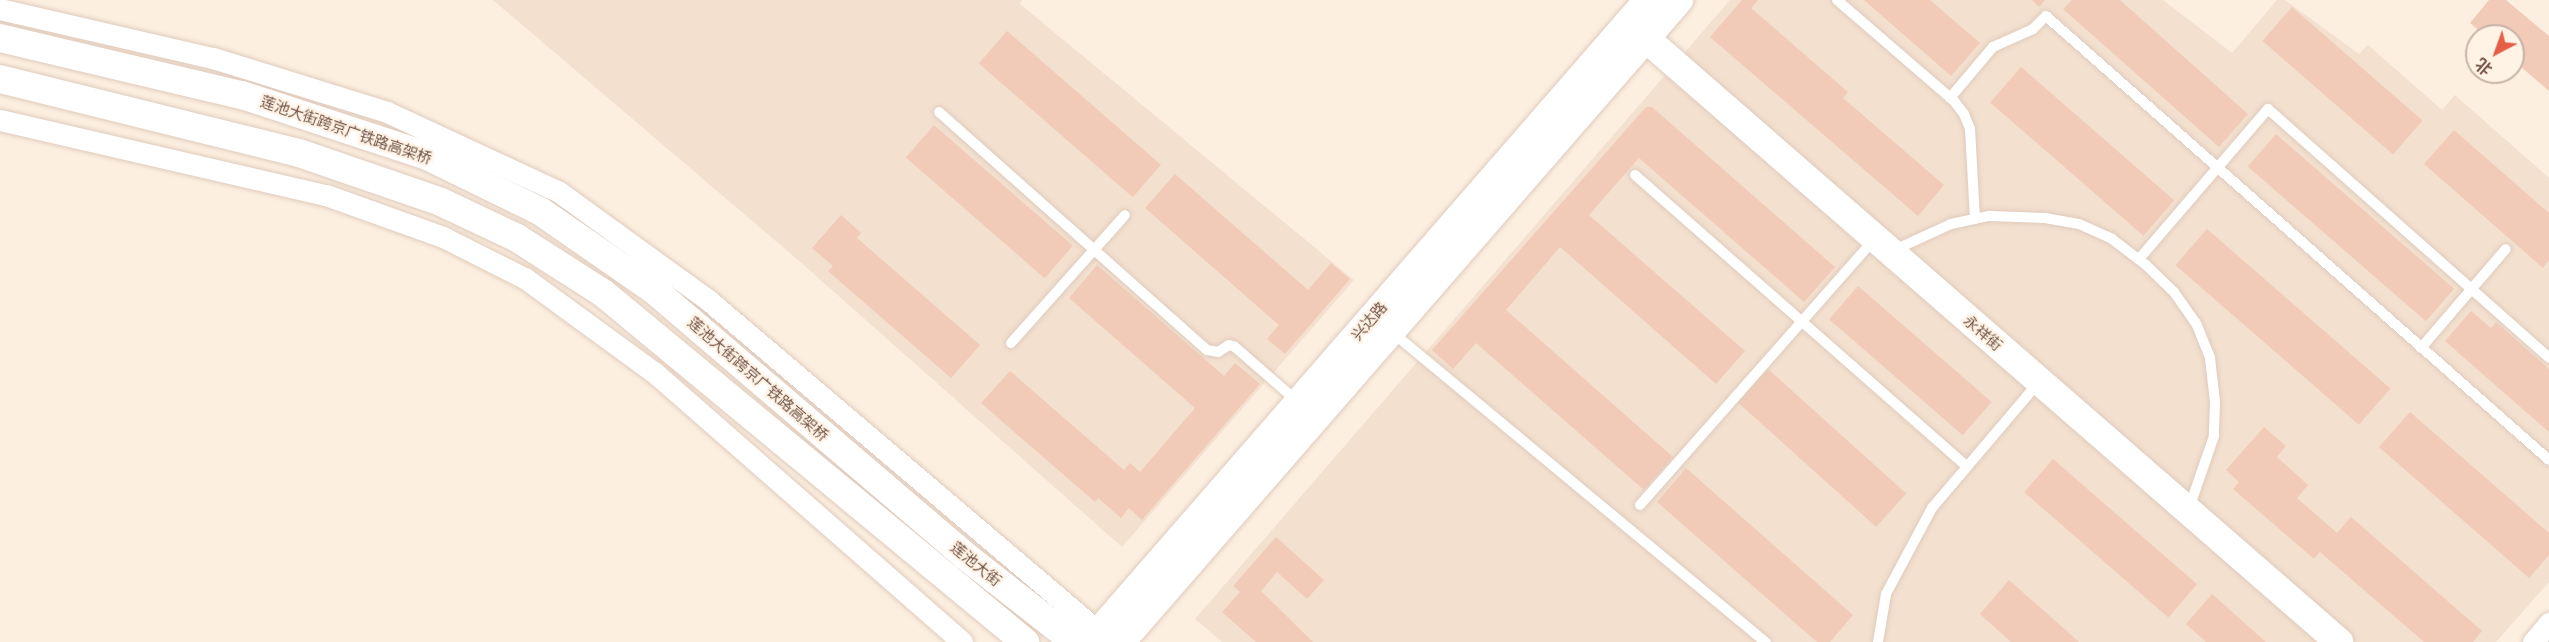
<!DOCTYPE html>
<meta charset="utf-8">
<style>
body{margin:0}
#map{position:relative;width:2549px;height:642px;overflow:hidden;background:#fcefe0;font-family:"Public Sans","Noto Sans SC",sans-serif}
div>[style]{position:absolute}
.residential>*{inset:0;background:#f3e0cf}
.building>*{inset:0;background:#f1cbb8;transform-origin:0 0}
.roads{filter:drop-shadow(0 0 2px #dfcbbc) drop-shadow(0 0 2px #dfcbbc)}
.lane>*{height:10px;margin:-5px;padding:0 5px;transform-origin:5px;border-radius:5px;background:#fff}
.street>*{height:21px;margin:-10.5px;padding:0 10.5px;transform-origin:10.5px;border-radius:10.5px;background:#fff}
.secondary>*{height:28px;margin:-14px;padding:0 14px;transform-origin:14px;border-radius:14px;background:#fff}
span{translate:-50% -50%;white-space:nowrap;text-align:center;line-height:1.15;-webkit-text-stroke:4.5px #fff3e6;paint-order:stroke}
.street-label{font-size:15px;color:#725448}
.north{position:absolute;left:2465px;top:24px;width:60px;height:60px;box-sizing:border-box;background:#fff3e6;border:2px solid #c7b3a7;border-radius:50%;rotate:221deg;font-size:16px;font-weight:700;line-height:24px;text-align:center;color:#725448}
.north::after{content:'';display:block;margin:auto;width:21px;height:27px;background:#e55f46;clip-path:polygon(50% 0,100% 100%,50% 72%,0 100%)}
</style>
<div id="map">
<div class="residential">
<i style="clip-path:polygon(493px 0,1022px 0,1020px 4px,1354px 280px,1122px 547px,798px 260px)"></i>
<i style="clip-path:polygon(1730px 0,2163px 0,2232px 53px,2277px 0,2285px 0,2359px 54px,2368px 45px,2442px 110px,2455px 95px,2549px 178px,2549px 582px,2496px 642px,1222px 642px,1195px 619px)"></i>
</div>
<div class="building">
<i style="clip-path:polygon(1742px 0,1758px 0,1751px 8px,1848px 92px,1843px 98px,1944px 185px,1918px 216px,1710px 37px)"></i>
<i style="clip-path:polygon(1864px 0,1930px 0,1980px 43px,1951px 76px)"></i>
<i style="clip-path:polygon(2032px 0,2045px 0,2039px 7px)"></i>
<i style="clip-path:polygon(2072px 0,2120px 0,2248px 114px,2219px 147px,2063px 9px)"></i>
<i style="clip-path:polygon(2489px 0,2506px 0,2549px 36px,2549px 91px,2513px 60px,2513px 36px,2485px 36px,2470px 23px)"></i>
<i style="left:2292px;top:7px;width:173px;height:45px;rotate:41deg"></i>
<i style="left:1007px;top:31px;width:204px;height:43px;rotate:41deg"></i>
<i style="left:2021px;top:67px;width:203px;height:47px;rotate:41deg"></i>
<i style="clip-path:polygon(1646px 107px,1652px 107px,1835px 267px,1804px 302px,1639px 158px,1589px 215px,1745px 351px,1716px 384px,1560px 247px,1506px 310px,1673px 457px,1644px 490px,1476px 343px,1453px 369px,1432px 350px)"></i>
<i style="left:934px;top:125px;width:184px;height:43px;rotate:41deg"></i>
<i style="clip-path:polygon(2454px 130px,2549px 213px,2549px 260px,2543px 268px,2424px 164px)"></i>
<i style="left:2276px;top:134px;width:236px;height:43px;rotate:41deg"></i>
<i style="clip-path:polygon(1175px 174px,1308px 290px,1331px 263px,1350px 279px,1285px 354px,1267px 339px,1279px 325px,1145px 208px)"></i>
<i style="clip-path:polygon(841px 215px,861px 233px,857px 238px,980px 345px,951px 378px,828px 271px,833px 266px,812px 248px)"></i>
<i style="left:2207px;top:229px;width:243px;height:48px;rotate:41deg"></i>
<i style="clip-path:polygon(1097px 265px,1224px 376px,1235px 363px,1260px 384px,1142px 520px,1129px 508px,1121px 518px,1098px 498px,1095px 502px,981px 403px,1010px 371px,1124px 470px,1130px 463px,1140px 472px,1195px 408px,1069px 298px)"></i>
<i style="left:1858px;top:286px;width:177px;height:44px;rotate:41deg"></i>
<i style="clip-path:polygon(2471px 311px,2491px 328px,2496px 322px,2549px 369px,2549px 432px,2445px 341px)"></i>
<i style="left:1768px;top:369px;width:186px;height:45px;rotate:42deg"></i>
<i style="clip-path:polygon(2410px 412px,2549px 533px,2549px 555px,2529px 578px,2379px 447px)"></i>
<i style="clip-path:polygon(2264px 427px,2286px 446px,2277px 457px,2308px 485px,2297px 498px,2337px 533px,2351px 517px,2482px 631px,2473px 642px,2424px 642px,2320px 552px,2314px 559px,2233px 489px,2239px 482px,2226px 470px)"></i>
<i style="left:2053px;top:459px;width:191px;height:44px;rotate:41deg"></i>
<i style="clip-path:polygon(1686px 468px,1853px 615px,1830px 642px,1817px 642px,1657px 502px)"></i>
<i style="clip-path:polygon(1276px 537px,1324px 580px,1307px 599px,1277px 572px,1261px 591px,1313px 642px,1256px 642px,1222px 612px,1240px 592px,1233px 586px)"></i>
<i style="clip-path:polygon(2009px 580px,2079px 642px,2011px 642px,1980px 614px)"></i>
<i style="clip-path:polygon(2212px 594px,2266px 642px,2206px 642px,2186px 624px)"></i>
</div>
<div class="roads">
<div class="lane">
<i style="left:1837px;top:0;width:155px;rotate:40.8deg"></i>
<i style="left:1954px;top:101px;width:16px;rotate:52deg"></i>
<i style="left:1964px;top:114px;width:16px;rotate:68deg"></i>
<i style="left:1970px;top:129px;width:90px;rotate:86.8deg"></i>
<i style="left:1950px;top:98px;width:67px;rotate:-49.9deg"></i>
<i style="left:1993px;top:47px;width:44px;rotate:-24.2deg"></i>
<i style="left:2033px;top:29px;width:18px;rotate:-45deg"></i>
<i style="left:2046px;top:16px;width:671px;rotate:41.43deg"></i>
<i style="left:939px;top:112px;width:358px;rotate:41.6deg"></i>
<i style="left:1207px;top:350px;width:11px;rotate:10deg"></i>
<i style="left:1218px;top:352px;width:13px;rotate:-32deg"></i>
<i style="left:1229px;top:345px;width:6px;rotate:18deg"></i>
<i style="left:1235px;top:347px;width:84px;rotate:41.1deg"></i>
<i style="left:1635px;top:175px;width:441px;rotate:41.3deg"></i>
<i style="left:1892px;top:251px;width:65px;rotate:-24.6deg"></i>
<i style="left:1951px;top:224px;width:40px;rotate:-12deg"></i>
<i style="left:1990px;top:216px;width:55px;rotate:2.1deg"></i>
<i style="left:2045px;top:218px;width:35px;rotate:10deg"></i>
<i style="left:2079px;top:224px;width:36px;rotate:24deg"></i>
<i style="left:2112px;top:239px;width:43px;rotate:37.4deg"></i>
<i style="left:2146px;top:265px;width:39px;rotate:44deg"></i>
<i style="left:2174px;top:292px;width:38px;rotate:55deg"></i>
<i style="left:2196px;top:323px;width:38px;rotate:68deg"></i>
<i style="left:2210px;top:358px;width:44px;rotate:83.5deg"></i>
<i style="left:2215px;top:402px;width:34px;rotate:92deg"></i>
<i style="left:2214px;top:436px;width:76px;rotate:109.1deg"></i>
<i style="left:2139px;top:259px;width:198px;rotate:-49.3deg"></i>
<i style="left:2268px;top:109px;width:375px;rotate:41.5deg"></i>
<i style="left:1392px;top:332px;width:486px;rotate:39.7deg"></i>
<i style="left:1011px;top:343px;width:171px;rotate:-48.3deg"></i>
<i style="left:2421px;top:348px;width:130px;rotate:-49.4deg"></i>
<i style="left:1640px;top:505px;width:354px;rotate:-48.6deg"></i>
<i style="left:1878px;top:642px;width:49px;rotate:-80.5deg"></i>
<i style="left:1886px;top:594px;width:98px;rotate:-61.9deg"></i>
<i style="left:1932px;top:508px;width:165px;rotate:-49.7deg"></i>
</div>
<div class="street">
<i style="left:0;top:9px;width:219px;rotate:13deg"></i>
<i style="left:213px;top:58px;width:182px;rotate:17.2deg"></i>
<i style="left:387px;top:112px;width:190px;rotate:24.9deg"></i>
<i style="left:559px;top:192px;width:183px;rotate:35.9deg"></i>
<i style="left:707px;top:299px;width:514px;rotate:40.35deg"></i>
<i style="left:0;top:120px;width:335px;rotate:13deg"></i>
<i style="left:326px;top:195px;width:124px;rotate:19.7deg"></i>
<i style="left:443px;top:237px;width:93px;rotate:26.8deg"></i>
<i style="left:526px;top:279px;width:160px;rotate:36.1deg"></i>
<i style="left:655px;top:373px;width:408px;rotate:41.2deg"></i>
<i style="left:2533px;top:642px;width:25px;rotate:-50deg"></i>
</div>
<div class="secondary">
<i style="left:1628px;top:23px;width:943px;rotate:41.04deg"></i>
<i style="left:0;top:38px;width:249px;rotate:13.3deg"></i>
<i style="left:242px;top:95px;width:195px;rotate:18.2deg"></i>
<i style="left:427px;top:156px;width:126px;rotate:26deg"></i>
<i style="left:540px;top:211px;width:139px;rotate:34.7deg"></i>
<i style="left:654px;top:290px;width:408px;rotate:40.5deg"></i>
<i style="left:964px;top:555px;width:141px;rotate:38.1deg"></i>
<i style="left:0;top:79px;width:308px;rotate:13.9deg"></i>
<i style="left:299px;top:153px;width:150px;rotate:19deg"></i>
<i style="left:441px;top:202px;width:84px;rotate:25.3deg"></i>
<i style="left:517px;top:238px;width:102px;rotate:32.6deg"></i>
<i style="left:603px;top:293px;width:548px;rotate:39.59deg"></i>
<i style="left:1090px;top:642px;width:851px;rotate:-49deg"></i>
<i style="left:1121px;top:642px;width:851px;rotate:-49deg"></i>
</div>
</div>
<div class="street-label">
<span style="left:346px;top:130px;rotate:19deg">莲池大街跨京广铁路高架桥</span>
<span style="left:1369px;top:321px;rotate:-49deg">兴达路</span>
<span style="left:1983px;top:333px;rotate:41deg">永祥街</span>
<span style="left:758px;top:379px;rotate:41deg">莲池大街跨京广铁路高架桥</span>
<span style="left:976px;top:564px;rotate:39deg">莲池大街</span>
</div>
<div class="north">北</div>
</div>
